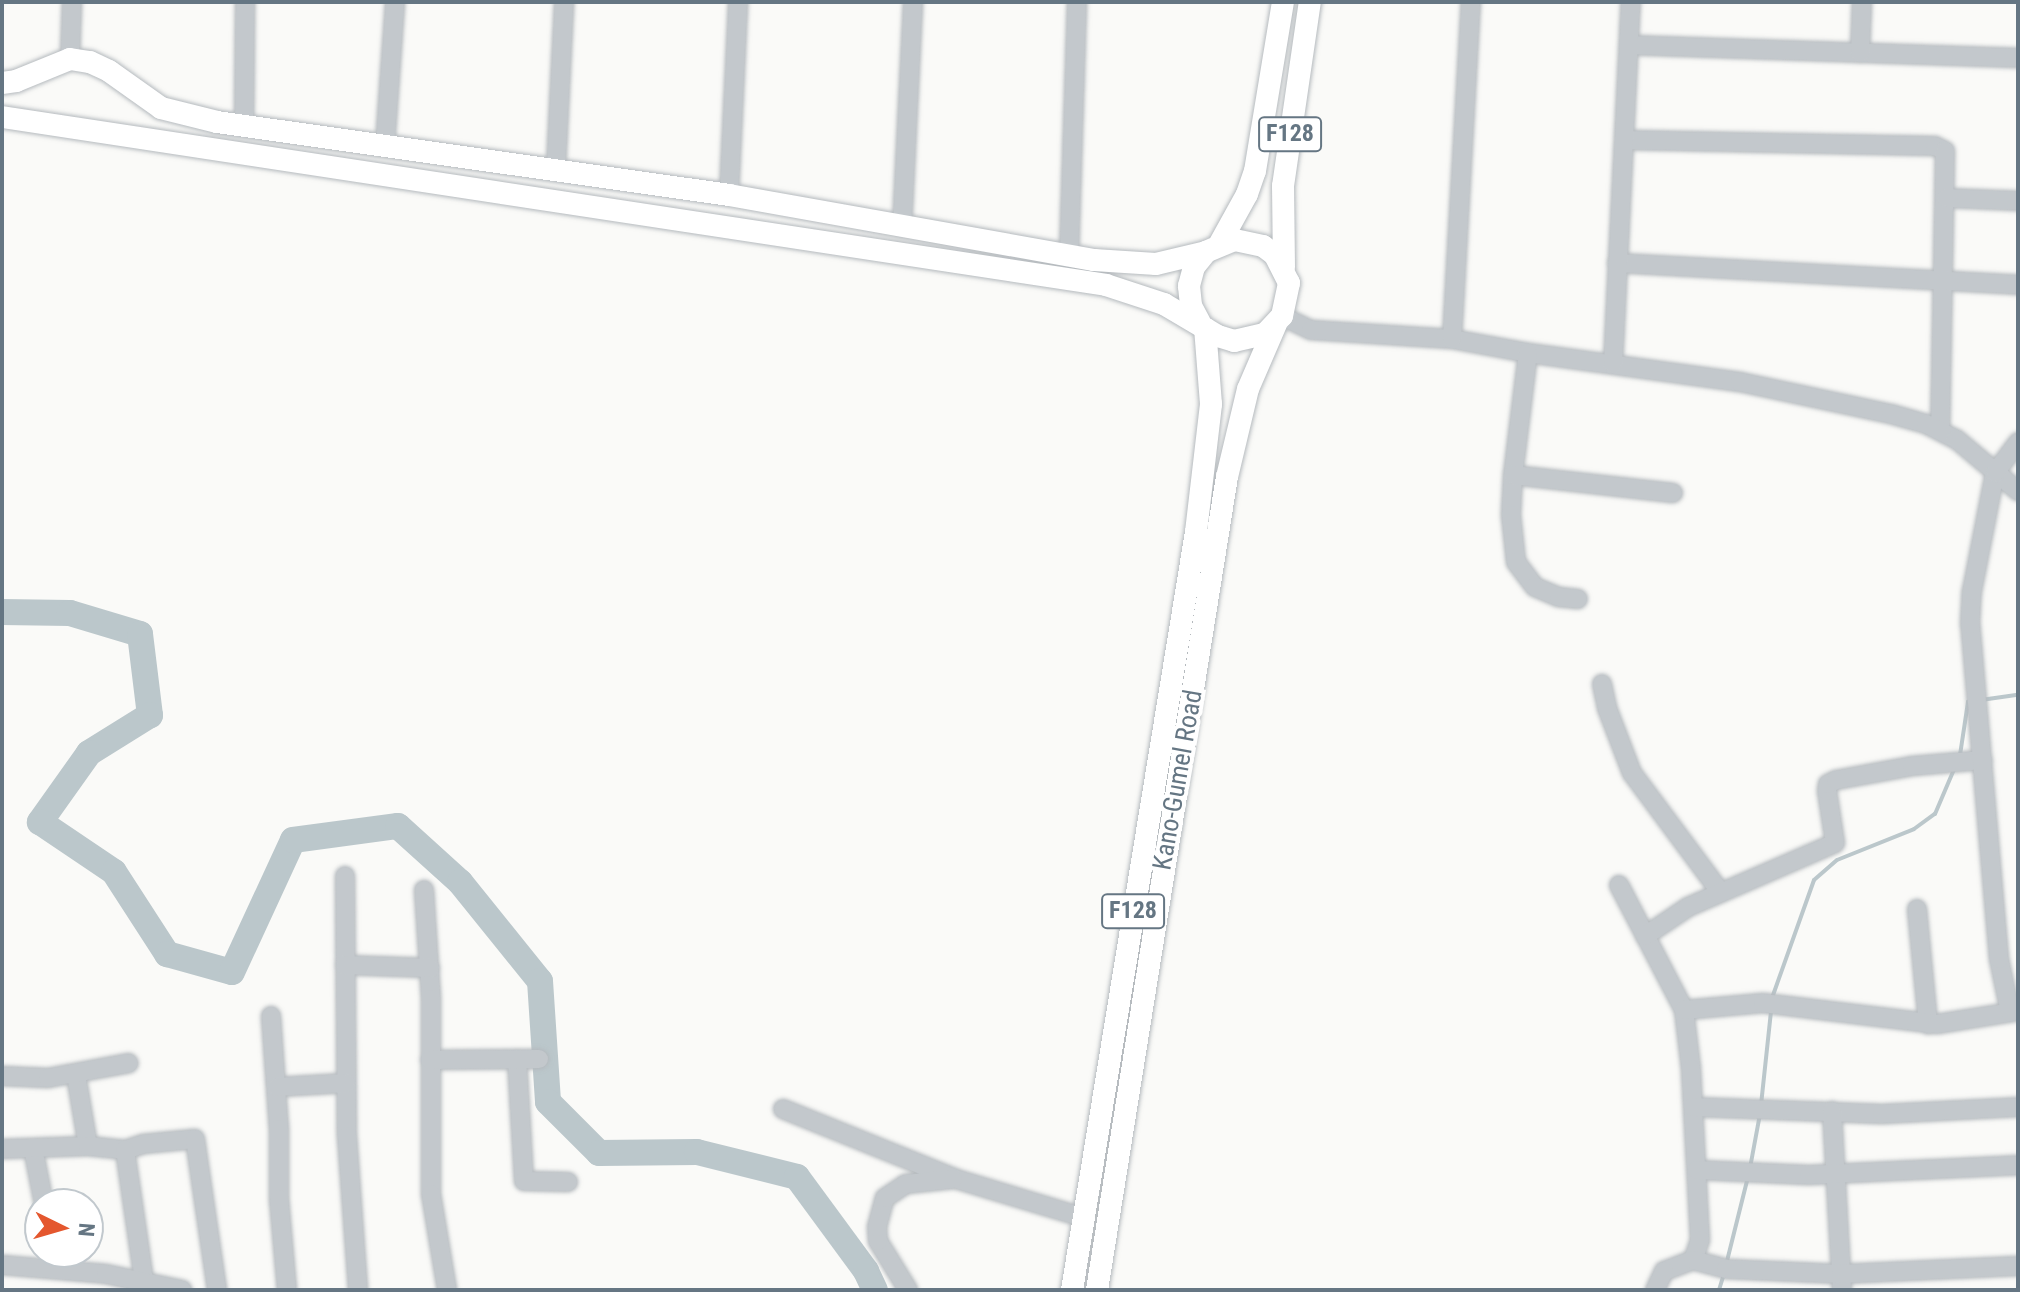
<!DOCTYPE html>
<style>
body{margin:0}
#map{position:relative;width:2020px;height:1292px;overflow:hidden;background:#fafaf8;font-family:"Roboto Condensed",sans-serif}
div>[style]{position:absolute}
.stream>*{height:4px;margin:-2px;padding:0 2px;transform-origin:2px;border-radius:2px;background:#bbc7cb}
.river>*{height:26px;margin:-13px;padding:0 13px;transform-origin:13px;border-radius:13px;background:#bbc7cb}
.roads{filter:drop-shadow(0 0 2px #b5babe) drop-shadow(0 0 2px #b5babe)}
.minor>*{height:18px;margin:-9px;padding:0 9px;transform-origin:9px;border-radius:9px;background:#c3c8cc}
.major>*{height:22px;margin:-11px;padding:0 11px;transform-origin:11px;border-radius:11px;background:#fff}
span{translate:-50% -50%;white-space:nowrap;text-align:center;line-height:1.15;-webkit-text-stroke:8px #fff;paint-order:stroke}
.shield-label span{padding:2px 6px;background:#fff;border:2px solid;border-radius:6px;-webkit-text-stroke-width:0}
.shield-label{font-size:24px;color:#657683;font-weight:700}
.street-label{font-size:26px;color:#657683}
.frame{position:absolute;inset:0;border:4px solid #657683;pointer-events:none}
.north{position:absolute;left:24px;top:1188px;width:80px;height:80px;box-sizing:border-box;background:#fff;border:2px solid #c1c8cd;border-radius:50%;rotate:95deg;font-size:22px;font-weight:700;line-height:32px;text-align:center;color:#657683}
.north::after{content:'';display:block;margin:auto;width:28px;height:36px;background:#e4572e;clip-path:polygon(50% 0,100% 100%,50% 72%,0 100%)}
</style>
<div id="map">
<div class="stream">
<i style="left:1981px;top:700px;width:37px;rotate:-8deg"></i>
<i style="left:1960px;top:755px;width:54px;rotate:-81.4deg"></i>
<i style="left:1968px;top:702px;width:4px;rotate:-14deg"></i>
<i style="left:1772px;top:998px;width:125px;rotate:-70.4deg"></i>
<i style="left:1814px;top:880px;width:30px;rotate:-41deg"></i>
<i style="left:1837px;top:860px;width:83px;rotate:-21.9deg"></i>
<i style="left:1914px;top:829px;width:26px;rotate:-36deg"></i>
<i style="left:1935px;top:814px;width:51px;rotate:-66.9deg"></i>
<i style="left:1761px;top:1105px;width:95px;rotate:-83.9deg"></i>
<i style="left:1750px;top:1168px;width:55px;rotate:-79.5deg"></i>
<i style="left:1726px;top:1265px;width:91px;rotate:-76deg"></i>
<i style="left:1719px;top:1290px;width:17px;rotate:-73deg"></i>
</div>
<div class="river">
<i style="left:2px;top:612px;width:68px;rotate:0.8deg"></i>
<i style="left:70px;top:613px;width:73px;rotate:16.7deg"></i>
<i style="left:140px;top:634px;width:82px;rotate:83deg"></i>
<i style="left:150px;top:715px;width:72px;rotate:148.1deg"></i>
<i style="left:89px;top:753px;width:85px;rotate:125.4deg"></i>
<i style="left:40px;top:822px;width:89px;rotate:34deg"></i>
<i style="left:114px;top:872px;width:98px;rotate:57.1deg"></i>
<i style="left:167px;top:954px;width:67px;rotate:15.5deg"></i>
<i style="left:232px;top:972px;width:145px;rotate:-65.2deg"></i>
<i style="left:293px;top:840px;width:106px;rotate:-7.6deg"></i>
<i style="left:398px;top:826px;width:84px;rotate:42.1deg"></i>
<i style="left:460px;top:882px;width:127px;rotate:51.1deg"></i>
<i style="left:540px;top:981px;width:121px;rotate:86.2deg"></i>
<i style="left:548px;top:1102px;width:72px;rotate:45deg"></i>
<i style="left:599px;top:1153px;width:98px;rotate:-0.6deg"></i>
<i style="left:697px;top:1152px;width:103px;rotate:14deg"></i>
<i style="left:797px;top:1177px;width:117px;rotate:53.7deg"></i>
<i style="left:866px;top:1271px;width:21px;rotate:65deg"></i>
</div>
<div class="roads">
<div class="minor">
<i style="left:1629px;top:45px;width:389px;rotate:1.9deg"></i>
<i style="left:1860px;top:53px;width:51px;rotate:-87.8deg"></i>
<i style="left:70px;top:59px;width:57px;rotate:-88deg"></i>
<i style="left:244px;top:127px;width:125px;rotate:-89.5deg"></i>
<i style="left:1624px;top:140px;width:311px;rotate:1.1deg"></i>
<i style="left:1935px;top:146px;width:11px;rotate:27deg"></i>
<i style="left:1945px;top:151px;width:280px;rotate:91deg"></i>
<i style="left:385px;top:146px;width:144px;rotate:-86deg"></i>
<i style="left:556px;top:168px;width:166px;rotate:-87.2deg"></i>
<i style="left:729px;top:195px;width:193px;rotate:-87.3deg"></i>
<i style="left:1947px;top:198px;width:71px;rotate:2.4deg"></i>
<i style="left:902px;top:228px;width:226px;rotate:-87.2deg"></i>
<i style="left:1069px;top:256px;width:254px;rotate:-88.2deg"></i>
<i style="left:1617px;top:263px;width:402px;rotate:3.1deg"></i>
<i style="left:1282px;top:316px;width:32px;rotate:26deg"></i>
<i style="left:1311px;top:330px;width:141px;rotate:3.7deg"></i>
<i style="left:1452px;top:339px;width:77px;rotate:10.4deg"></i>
<i style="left:1528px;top:353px;width:214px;rotate:7.8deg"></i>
<i style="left:1740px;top:382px;width:154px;rotate:12deg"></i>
<i style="left:1891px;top:414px;width:36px;rotate:16deg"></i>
<i style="left:1926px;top:424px;width:34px;rotate:27deg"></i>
<i style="left:1956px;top:439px;width:81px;rotate:40deg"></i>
<i style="left:1452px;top:339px;width:338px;rotate:-86.8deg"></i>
<i style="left:1528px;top:353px;width:123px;rotate:97deg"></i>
<i style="left:1513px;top:475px;width:40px;rotate:92.9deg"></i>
<i style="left:1511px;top:515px;width:47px;rotate:83.9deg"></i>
<i style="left:1516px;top:562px;width:31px;rotate:53deg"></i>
<i style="left:1535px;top:587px;width:26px;rotate:23deg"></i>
<i style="left:1559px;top:597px;width:19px;rotate:6deg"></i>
<i style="left:1613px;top:364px;width:362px;rotate:-87.2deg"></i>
<i style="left:1513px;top:475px;width:161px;rotate:6.4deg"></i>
<i style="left:1602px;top:684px;width:25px;rotate:78deg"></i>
<i style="left:1607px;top:708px;width:70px;rotate:69deg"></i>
<i style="left:1632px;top:773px;width:149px;rotate:53.4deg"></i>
<i style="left:345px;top:876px;width:260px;rotate:89.6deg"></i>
<i style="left:347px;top:1136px;width:154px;rotate:85.9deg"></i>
<i style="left:1619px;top:885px;width:141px;rotate:62.5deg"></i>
<i style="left:1684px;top:1010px;width:59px;rotate:83.2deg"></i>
<i style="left:1691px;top:1069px;width:171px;rotate:87deg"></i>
<i style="left:1700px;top:1240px;width:21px;rotate:109deg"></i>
<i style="left:1693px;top:1260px;width:31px;rotate:159deg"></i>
<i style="left:1664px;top:1271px;width:21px;rotate:115deg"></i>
<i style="left:424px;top:890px;width:109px;rotate:86.3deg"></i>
<i style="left:431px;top:999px;width:195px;rotate:90deg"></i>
<i style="left:431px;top:1194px;width:97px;rotate:80.5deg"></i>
<i style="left:1917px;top:909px;width:116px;rotate:84.5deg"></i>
<i style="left:1645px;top:936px;width:52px;rotate:-34deg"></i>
<i style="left:1688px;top:907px;width:160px;rotate:-23.5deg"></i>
<i style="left:1835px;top:843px;width:53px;rotate:-98.7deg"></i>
<i style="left:1827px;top:791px;width:7px;rotate:-82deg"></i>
<i style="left:1828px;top:784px;width:9px;rotate:-27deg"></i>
<i style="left:1836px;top:780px;width:77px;rotate:-10.4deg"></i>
<i style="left:1912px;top:766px;width:71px;rotate:-4.8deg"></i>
<i style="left:345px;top:965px;width:85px;rotate:2deg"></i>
<i style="left:1684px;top:1010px;width:79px;rotate:-5.1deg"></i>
<i style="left:1763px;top:1003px;width:175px;rotate:6.9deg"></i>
<i style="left:1937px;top:1024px;width:82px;rotate:-9.1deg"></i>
<i style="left:2010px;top:1012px;width:54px;rotate:-101.7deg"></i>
<i style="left:1999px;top:959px;width:336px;rotate:-94.9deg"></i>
<i style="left:1970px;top:624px;width:33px;rotate:-87deg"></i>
<i style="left:1972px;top:591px;width:120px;rotate:-79deg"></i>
<i style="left:1995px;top:473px;width:39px;rotate:-53deg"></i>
<i style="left:271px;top:1016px;width:113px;rotate:86deg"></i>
<i style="left:279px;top:1129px;width:70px;rotate:90deg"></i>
<i style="left:279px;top:1199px;width:91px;rotate:85deg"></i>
<i style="left:517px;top:1059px;width:122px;rotate:86.7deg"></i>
<i style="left:524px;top:1181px;width:44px;rotate:1.3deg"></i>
<i style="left:430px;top:1060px;width:109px;rotate:-0.5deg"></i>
<i style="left:76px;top:1075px;width:72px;rotate:80.4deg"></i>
<i style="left:2px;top:1076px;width:46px;rotate:2.5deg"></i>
<i style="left:48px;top:1078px;width:82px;rotate:-10.5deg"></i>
<i style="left:277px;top:1087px;width:69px;rotate:-3.3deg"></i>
<i style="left:1693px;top:1107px;width:189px;rotate:2.1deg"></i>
<i style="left:1882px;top:1114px;width:136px;rotate:-2.9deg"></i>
<i style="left:783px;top:1109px;width:187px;rotate:22deg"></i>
<i style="left:956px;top:1179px;width:132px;rotate:16.8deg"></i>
<i style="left:1832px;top:1111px;width:179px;rotate:86.8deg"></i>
<i style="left:33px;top:1148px;width:57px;rotate:78.9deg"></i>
<i style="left:2px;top:1149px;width:86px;rotate:-2deg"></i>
<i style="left:88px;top:1146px;width:37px;rotate:6deg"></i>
<i style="left:125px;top:1150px;width:19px;rotate:-18deg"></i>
<i style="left:143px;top:1144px;width:52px;rotate:-5.5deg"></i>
<i style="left:195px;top:1139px;width:153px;rotate:81.7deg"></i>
<i style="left:125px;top:1150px;width:131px;rotate:81.7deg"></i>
<i style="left:1697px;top:1170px;width:112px;rotate:2.6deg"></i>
<i style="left:1809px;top:1175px;width:209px;rotate:-2.7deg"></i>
<i style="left:1693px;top:1260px;width:34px;rotate:15deg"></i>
<i style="left:1726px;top:1269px;width:115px;rotate:2.5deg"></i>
<i style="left:1841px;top:1274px;width:177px;rotate:-2.6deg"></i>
<i style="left:2px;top:1265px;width:104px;rotate:4.9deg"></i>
<i style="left:106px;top:1274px;width:78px;rotate:11.9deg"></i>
<i style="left:908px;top:1290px;width:57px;rotate:-121.5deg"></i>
<i style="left:878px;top:1241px;width:14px;rotate:-94deg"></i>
<i style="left:877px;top:1227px;width:30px;rotate:-75deg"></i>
<i style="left:885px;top:1198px;width:25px;rotate:-34deg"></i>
<i style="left:906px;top:1184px;width:47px;rotate:-6.1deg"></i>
</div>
<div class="major">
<i style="left:2px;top:83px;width:14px;rotate:-8deg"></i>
<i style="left:16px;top:81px;width:58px;rotate:-22.2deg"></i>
<i style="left:70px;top:59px;width:20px;rotate:9deg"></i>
<i style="left:90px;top:62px;width:21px;rotate:25deg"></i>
<i style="left:109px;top:71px;width:64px;rotate:35.4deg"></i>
<i style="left:161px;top:108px;width:58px;rotate:14deg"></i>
<i style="left:217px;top:122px;width:517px;rotate:8.11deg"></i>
<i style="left:729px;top:195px;width:371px;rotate:10.1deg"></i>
<i style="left:1094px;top:260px;width:62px;rotate:3.7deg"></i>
<i style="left:1156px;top:264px;width:51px;rotate:-13.5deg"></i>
<i style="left:2px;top:117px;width:1117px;rotate:8.65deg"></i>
<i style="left:1106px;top:285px;width:61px;rotate:18.1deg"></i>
<i style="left:1164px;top:304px;width:63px;rotate:30.7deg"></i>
<i style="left:1218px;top:336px;width:17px;rotate:17deg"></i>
<i style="left:1234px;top:341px;width:32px;rotate:-13deg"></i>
<i style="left:1265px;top:334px;width:25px;rotate:-47deg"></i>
<i style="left:1282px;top:316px;width:34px;rotate:-78deg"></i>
<i style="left:1289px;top:283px;width:31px;rotate:-117deg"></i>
<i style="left:1275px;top:255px;width:15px;rotate:-143deg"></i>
<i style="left:1263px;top:246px;width:30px;rotate:-168deg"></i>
<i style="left:1234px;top:240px;width:30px;rotate:157deg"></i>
<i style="left:1206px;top:252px;width:19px;rotate:129deg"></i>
<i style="left:1194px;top:267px;width:20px;rotate:105deg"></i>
<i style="left:1189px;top:286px;width:20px;rotate:84deg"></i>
<i style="left:1191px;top:306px;width:19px;rotate:62deg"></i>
<i style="left:1220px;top:243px;width:56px;rotate:-61.1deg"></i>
<i style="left:1247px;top:194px;width:24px;rotate:-71deg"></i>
<i style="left:1255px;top:171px;width:171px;rotate:-80.6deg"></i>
<i style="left:1284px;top:267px;width:81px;rotate:-90.7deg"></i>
<i style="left:1283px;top:186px;width:186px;rotate:-81.7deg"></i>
<i style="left:1072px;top:1290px;width:768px;rotate:-80.71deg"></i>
<i style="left:1196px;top:532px;width:129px;rotate:-83.3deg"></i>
<i style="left:1211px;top:404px;width:76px;rotate:-94.5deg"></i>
<i style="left:1097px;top:1290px;width:823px;rotate:-80.92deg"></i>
<i style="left:1227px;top:477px;width:90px;rotate:-76.6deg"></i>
<i style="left:1248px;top:389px;width:71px;rotate:-66.7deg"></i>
</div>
</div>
<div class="shield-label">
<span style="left:1290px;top:134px">F128</span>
<span style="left:1133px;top:911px">F128</span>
</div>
<div class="street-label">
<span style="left:1178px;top:780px;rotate:-80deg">Kano-Gumel Road</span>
</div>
<div class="frame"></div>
<div class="north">N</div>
</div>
